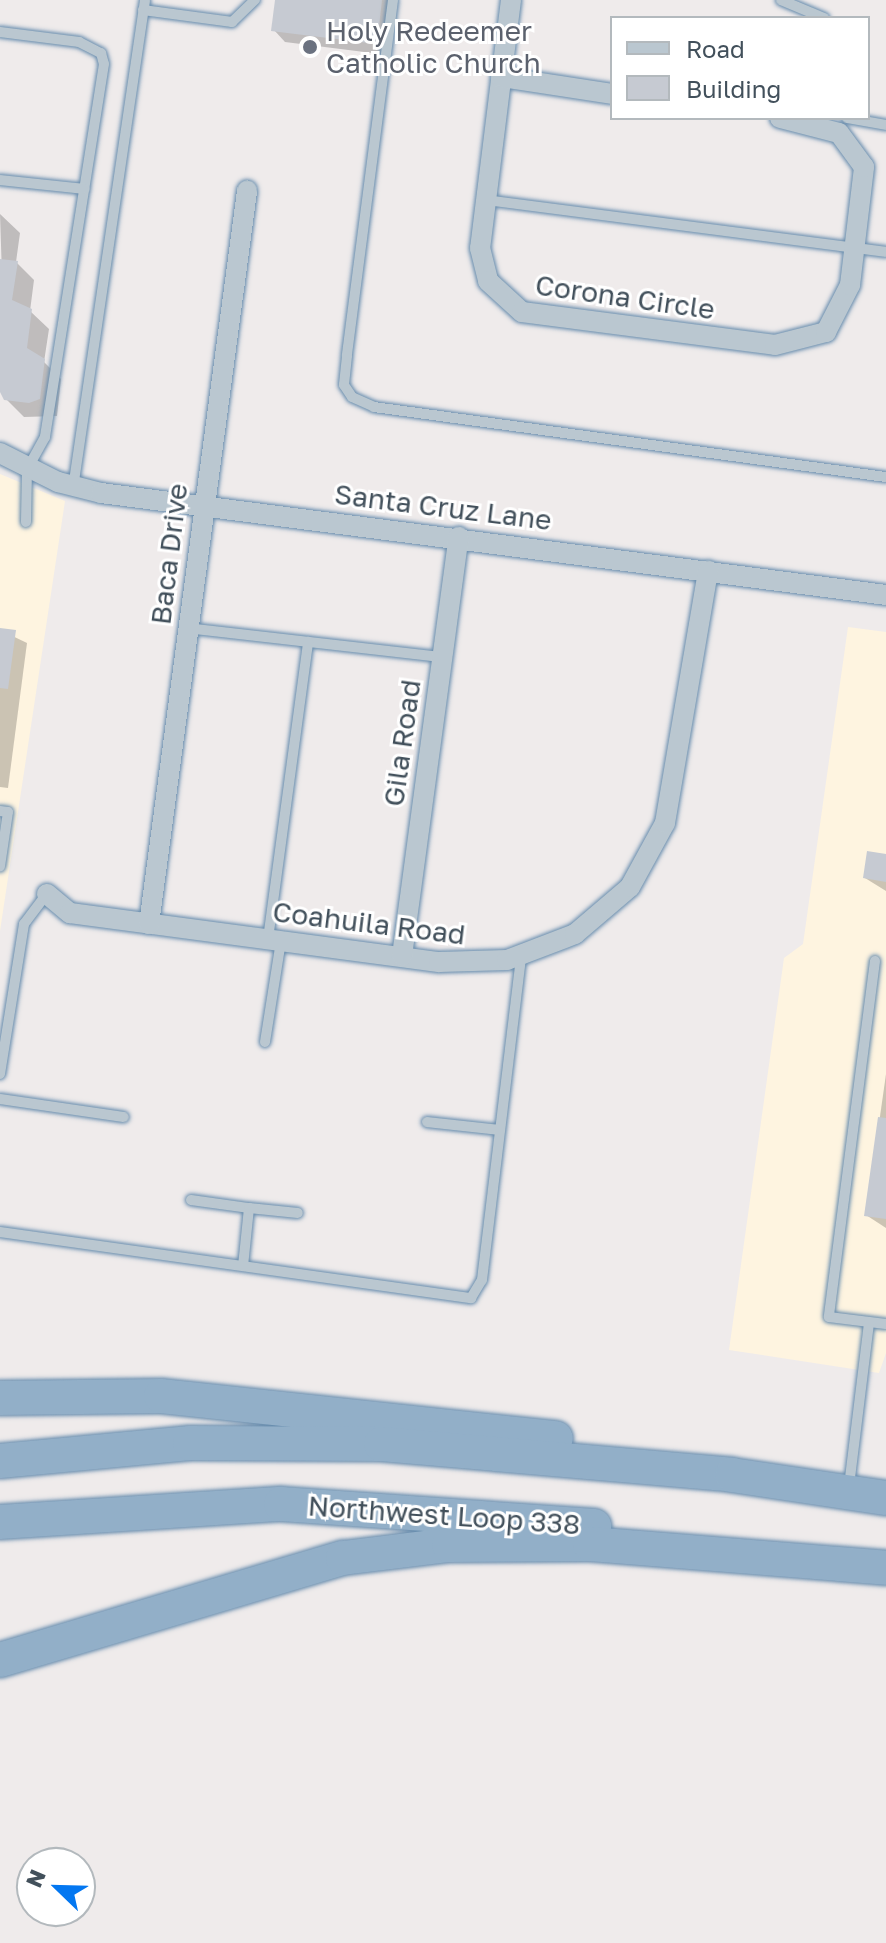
<!DOCTYPE html>
<style>
body{margin:0}
#map{position:relative;width:886px;height:1943px;overflow:hidden;background:#efebeb;font-family:"Golos Text",sans-serif}
div>[style]{position:absolute}
.commercial>*{inset:0;background:#fef4e0}
.shadow>*{inset:0;background:#0003}
.building>*{inset:0;background:#c6cad2}
.roads{filter:drop-shadow(0 0 2px #678cad) drop-shadow(0 0 2px #678cad)}
.service>*{height:10px;margin:-5px;padding:0 5px;transform-origin:5px;border-radius:5px;background:#bac7d0}
.minor>*{height:20px;margin:-10px;padding:0 10px;transform-origin:10px;border-radius:10px;background:#bac7d0}
.trunk>*{height:34px;margin:-17px;padding:0 17px;transform-origin:17px;border-radius:17px;background:#92afc8}
.dots>*{width:22px;height:22px;translate:-50% -50%;box-sizing:border-box;border:4px solid #fff;border-radius:50%}
span{translate:-50% -50%;white-space:nowrap;text-align:center;line-height:1.15;-webkit-text-stroke:6px #fff;paint-order:stroke}
.worship-label{font-size:28px;color:#5b616d}
.left{translate:0 -50%;text-align:left}
.street-label{font-size:28px;color:#42505b}
.legend{position:absolute;left:610px;top:16px;width:260px;height:104px;box-sizing:border-box;background:#fff;border:2px solid #b3b9bd;margin:0;padding:10px 14px;list-style:none;font-size:24px;color:#42505b}
.legend li{display:flex;align-items:center;gap:16px;height:40px}
.legend b{width:40px;border:2px solid #b3b9bd}
.north{position:absolute;left:16px;top:1847px;width:80px;height:80px;box-sizing:border-box;background:#fff;border:2px solid #b3b9bd;border-radius:50%;rotate:293deg;font-size:22px;font-weight:700;line-height:32px;text-align:center;color:#42505b}
.north::after{content:'';display:block;margin:auto;width:28px;height:36px;background:#0377f1;clip-path:polygon(50% 0,100% 100%,50% 72%,0 100%)}
</style>
<div id="map">
<div class="commercial">
<i style="clip-path:polygon(0 474px,65px 501px,0 931px)"></i>
<i style="clip-path:polygon(848px 627px,886px 632px,886px 1353px,879px 1373px,729px 1350px,784px 958px,803px 944px)"></i>
</div>
<div class="shadow">
<i style="clip-path:polygon(277px 0,395px 0,388px 55px,285px 42px,274px 30px)"></i>
<i style="clip-path:polygon(0 214px,20px 233px,16px 262px,34px 280px,30px 311px,49px 329px,44px 362px,61px 379px,57px 416px,24px 417px,6px 399px)"></i>
<i style="clip-path:polygon(0 630px,27px 643px,8px 788px,0 787px)"></i>
<i style="clip-path:polygon(886px 856px,886px 891px,865px 878px)"></i>
<i style="clip-path:polygon(886px 1074px,886px 1228px,866px 1215px)"></i>
</div>
<div class="building">
<i style="clip-path:polygon(275px 0,382px 0,377px 44px,271px 31px)"></i>
<i style="clip-path:polygon(0 259px,18px 261px,12px 300px,32px 309px,27px 348px,45px 359px,40px 399px,29px 403px,4px 400px,0 392px)"></i>
<i style="clip-path:polygon(0 628px,16px 630px,8px 689px,0 688px)"></i>
<i style="clip-path:polygon(867px 851px,886px 854px,886px 882px,863px 878px)"></i>
<i style="clip-path:polygon(878px 1117px,886px 1118px,886px 1219px,864px 1216px)"></i>
</div>
<div class="roads">
<div class="service">
<i style="left:393px;top:0;width:359px;rotate:97.4deg"></i>
<i style="left:347px;top:356px;width:29px;rotate:96deg"></i>
<i style="left:344px;top:385px;width:14px;rotate:56deg"></i>
<i style="left:352px;top:397px;width:24px;rotate:24deg"></i>
<i style="left:374px;top:407px;width:517px;rotate:7.79deg"></i>
<i style="left:781px;top:0;width:47px;rotate:22.7deg"></i>
<i style="left:143px;top:10px;width:90px;rotate:7.7deg"></i>
<i style="left:232px;top:22px;width:32px;rotate:-44deg"></i>
<i style="left:0;top:32px;width:80px;rotate:7.2deg"></i>
<i style="left:79px;top:42px;width:25px;rotate:27deg"></i>
<i style="left:101px;top:53px;width:11px;rotate:75deg"></i>
<i style="left:104px;top:64px;width:378px;rotate:99deg"></i>
<i style="left:45px;top:437px;width:37px;rotate:119deg"></i>
<i style="left:27px;top:469px;width:53px;rotate:91.1deg"></i>
<i style="left:847px;top:118px;width:40px;rotate:10deg"></i>
<i style="left:0;top:180px;width:85px;rotate:6deg"></i>
<i style="left:486px;top:200px;width:403px;rotate:7.4deg"></i>
<i style="left:73px;top:488px;width:493px;rotate:-81.6deg"></i>
<i style="left:187px;top:628px;width:257px;rotate:6.5deg"></i>
<i style="left:0;top:811px;width:8px;rotate:7deg"></i>
<i style="left:8px;top:812px;width:55px;rotate:98.4deg"></i>
<i style="left:268px;top:939px;width:300px;rotate:-82.3deg"></i>
<i style="left:875px;top:961px;width:359px;rotate:97.4deg"></i>
<i style="left:829px;top:1317px;width:57px;rotate:7deg"></i>
<i style="left:265px;top:1042px;width:102px;rotate:-81deg"></i>
<i style="left:0;top:1074px;width:152px;rotate:-80.9deg"></i>
<i style="left:24px;top:924px;width:38px;rotate:-53deg"></i>
<i style="left:0;top:1099px;width:125px;rotate:8.3deg"></i>
<i style="left:427px;top:1122px;width:73px;rotate:6.3deg"></i>
<i style="left:191px;top:1200px;width:59px;rotate:7.9deg"></i>
<i style="left:249px;top:1208px;width:58px;rotate:95.9deg"></i>
<i style="left:249px;top:1208px;width:49px;rotate:5.8deg"></i>
<i style="left:0;top:1232px;width:476px;rotate:8deg"></i>
<i style="left:471px;top:1298px;width:21px;rotate:-59deg"></i>
<i style="left:482px;top:1280px;width:326px;rotate:-83.1deg"></i>
<i style="left:849px;top:1486px;width:165px;rotate:-83deg"></i>
</div>
<div class="minor">
<i style="left:511px;top:0;width:250px;rotate:97.1deg"></i>
<i style="left:480px;top:248px;width:34px;rotate:76deg"></i>
<i style="left:488px;top:281px;width:46px;rotate:42.4deg"></i>
<i style="left:522px;top:312px;width:255px;rotate:7.4deg"></i>
<i style="left:775px;top:345px;width:53px;rotate:-14.3deg"></i>
<i style="left:826px;top:332px;width:53px;rotate:-62.9deg"></i>
<i style="left:850px;top:285px;width:119px;rotate:-83.2deg"></i>
<i style="left:864px;top:167px;width:42px;rotate:-126.3deg"></i>
<i style="left:839px;top:133px;width:61px;rotate:-165.7deg"></i>
<i style="left:501px;top:77px;width:112px;rotate:8.7deg"></i>
<i style="left:0;top:453px;width:65px;rotate:26.6deg"></i>
<i style="left:58px;top:482px;width:44px;rotate:14.3deg"></i>
<i style="left:101px;top:493px;width:792px;rotate:7.4deg"></i>
<i style="left:47px;top:894px;width:30px;rotate:40deg"></i>
<i style="left:70px;top:913px;width:372px;rotate:7.6deg"></i>
<i style="left:439px;top:962px;width:68px;rotate:-1.7deg"></i>
<i style="left:507px;top:960px;width:73px;rotate:-20.9deg"></i>
<i style="left:575px;top:934px;width:72px;rotate:-40.5deg"></i>
<i style="left:630px;top:887px;width:73px;rotate:-61.3deg"></i>
<i style="left:665px;top:823px;width:256px;rotate:-80.3deg"></i>
<i style="left:149px;top:924px;width:740px;rotate:-82.38deg"></i>
<i style="left:402px;top:956px;width:423px;rotate:-82.3deg"></i>
</div>
<div class="trunk">
<i style="left:0;top:1398px;width:161px;rotate:-0.7deg"></i>
<i style="left:161px;top:1396px;width:397px;rotate:6.1deg"></i>
<i style="left:0;top:1461px;width:191px;rotate:-5.4deg"></i>
<i style="left:190px;top:1443px;width:191px;rotate:0.3deg"></i>
<i style="left:381px;top:1444px;width:352px;rotate:5deg"></i>
<i style="left:732px;top:1475px;width:156px;rotate:8.5deg"></i>
<i style="left:0;top:1522px;width:282px;rotate:-3.7deg"></i>
<i style="left:281px;top:1504px;width:314px;rotate:4deg"></i>
<i style="left:0;top:1660px;width:358px;rotate:-16.6deg"></i>
<i style="left:343px;top:1558px;width:107px;rotate:-7deg"></i>
<i style="left:449px;top:1545px;width:141px;rotate:-0.4deg"></i>
<i style="left:590px;top:1544px;width:297px;rotate:4.6deg"></i>
</div>
</div>
<div class="dots">
<i style="left:310px;top:47px;background:#6b7280"></i>
</div>
<div class="worship-label">
<span class="left" style="left:326px;top:47px">Holy Redeemer<br>Catholic Church</span>
</div>
<div class="street-label">
<span style="left:625px;top:297px;rotate:8deg">Corona Circle</span>
<span style="left:443px;top:507px;rotate:7deg">Santa Cruz Lane</span>
<span style="left:169px;top:554px;rotate:-83deg">Baca Drive</span>
<span style="left:402px;top:743px;rotate:-82deg">Gila Road</span>
<span style="left:369px;top:923px;rotate:7deg">Coahuila Road</span>
<span style="left:444px;top:1515px;rotate:4deg">Northwest Loop 338</span>
</div>
<ul class="legend">
<li><b style="height:10px;background:#bac7d0"></b>Road</li>
<li><b style="height:22px;background:#c6cad2"></b>Building</li>
</ul>
<div class="north">N</div>
</div>
